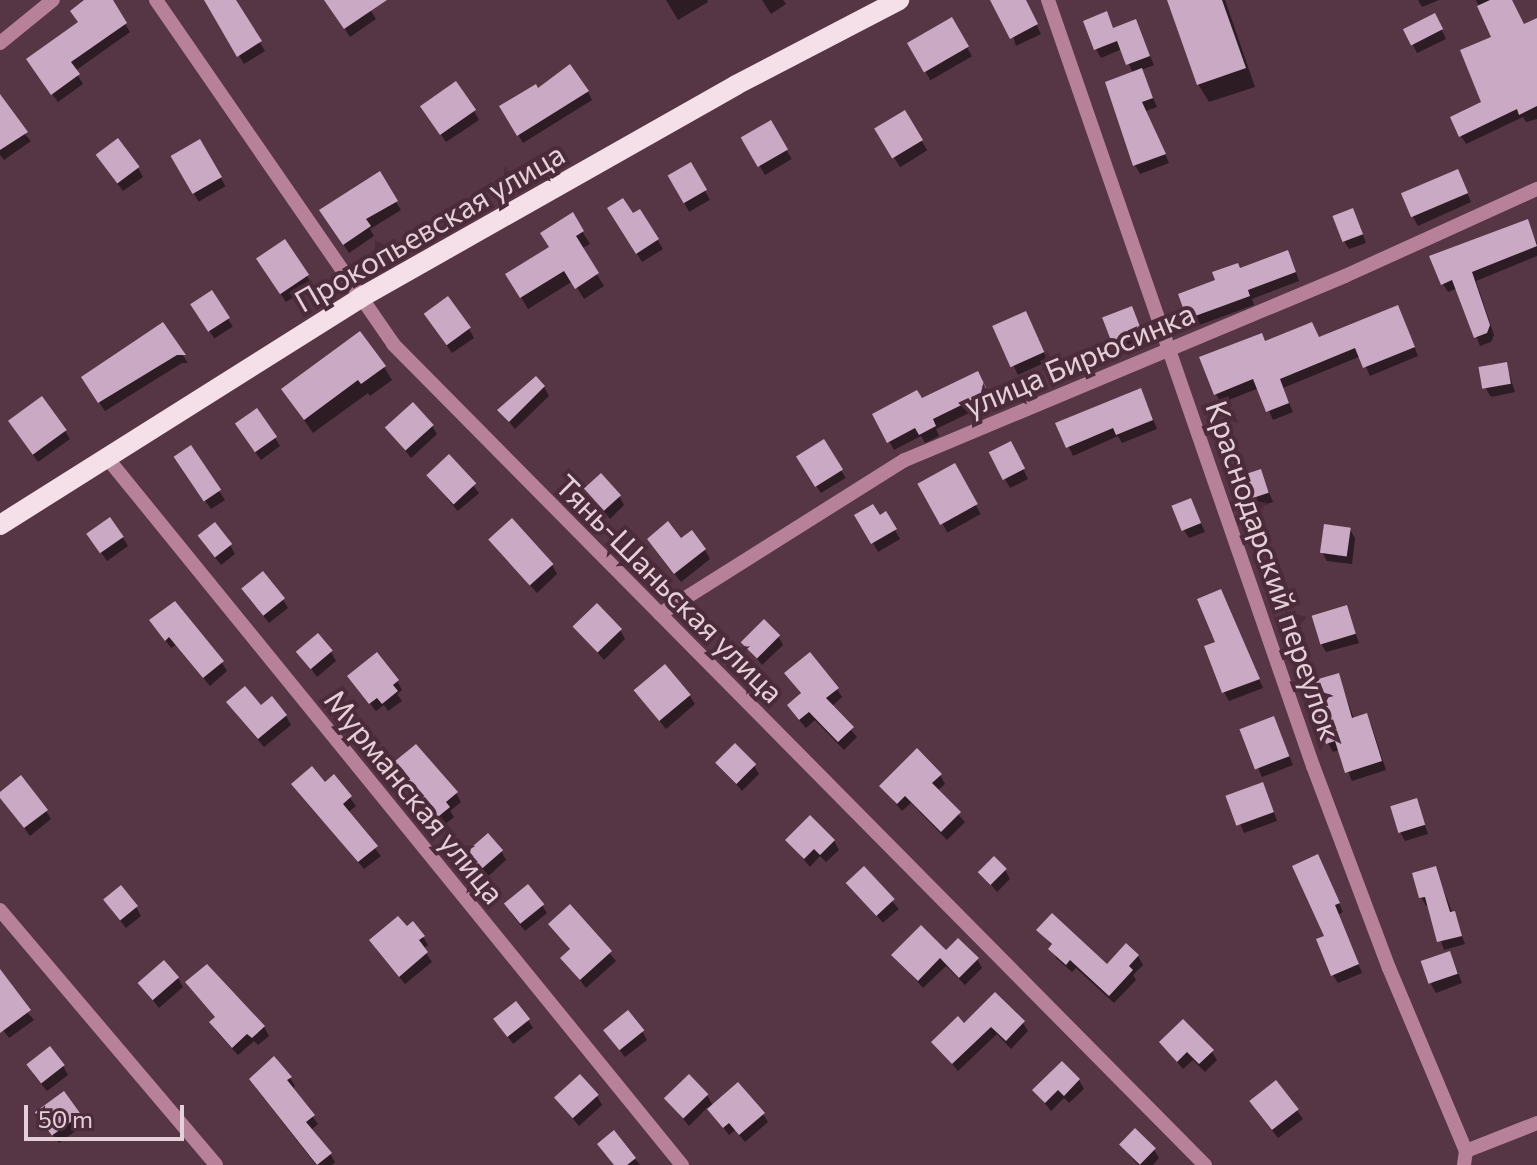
<!DOCTYPE html>
<meta charset="utf-8">
<style>
body{margin:0}
#map{position:relative;width:1537px;height:1165px;overflow:hidden;background:#563544;font-family:Commissioner,sans-serif}
div>[style]{position:absolute}
.shadow>*{inset:0;background:#0007;transform-origin:0 0}
.building>*{inset:0;background:#c9a9c3;transform-origin:0 0}
.minor>*{height:14px;margin:-7px;padding:0 7px;transform-origin:7px;border-radius:7px;background:#b78299}
.major>*{height:20px;margin:-10px;padding:0 10px;transform-origin:10px;border-radius:10px;background:#f5dfe8}
span{translate:-50% -50%;white-space:nowrap;text-align:center;line-height:1.15;-webkit-text-stroke:8px #4b2b39;paint-order:stroke}
.street-label{font-size:30px;color:#e5cfd8}
.scale{position:absolute;left:24px;top:1105px;width:160px;height:36px;box-sizing:border-box;border:4px solid #e5cfd8;border-top:0;padding-left:10px;font-size:24px;line-height:28px;white-space:nowrap;color:#e5cfd8;-webkit-text-stroke:6px #4b2b39;paint-order:stroke}
</style>
<div id="map">
<div class="shadow">
<i style="clip-path:polygon(87px 0,110px 0,130px 32px,75px 71px,83px 84px,58px 102px,34px 69px,80px 23px)"></i>
<i style="clip-path:polygon(205px 0,233px 0,265px 51px,244px 64px)"></i>
<i style="clip-path:polygon(326px 0,364px 0,376px 19px,350px 37px)"></i>
<i style="clip-path:polygon(666px 0,707px 0,708px 2px,678px 20px)"></i>
<i style="clip-path:polygon(762px 0,783px 0,786px 4px,771px 14px)"></i>
<i style="clip-path:polygon(1002px 0,1024px 0,1041px 34px,1016px 46px)"></i>
<i style="clip-path:polygon(1170px 0,1225px 0,1255px 87px,1209px 102px,1198px 84px)"></i>
<i style="clip-path:polygon(1418px 0,1439px 0,1422px 7px)"></i>
<i style="clip-path:polygon(1476px 0,1511px 0,1524px 26px,1537px 20px,1537px 119px,1526px 122px,1523px 117px,1466px 144px,1461px 136px,1484px 103px,1494px 38px)"></i>
<i style="clip-path:polygon(1106px 14px,1114px 30px,1135px 21px,1154px 65px,1141px 70px,1157px 107px,1146px 111px,1169px 163px,1140px 174px,1135px 165px,1133px 73px,1122px 49px,1101px 58px,1096px 49px)"></i>
<i style="left:951px;top:20px;width:42px;height:48px;rotate:60deg"></i>
<i style="clip-path:polygon(1439px 24px,1446px 39px,1417px 53px,1405px 29px)"></i>
<i style="clip-path:polygon(537px 91px,588px 92px,592px 100px,523px 143px,502px 107px)"></i>
<i style="clip-path:polygon(0 107px,31px 141px,4px 160px,0 155px)"></i>
<i style="clip-path:polygon(474px 111px,479px 120px,446px 142px,428px 115px)"></i>
<i style="left:904px;top:113px;width:44px;height:32px;rotate:58deg"></i>
<i style="left:770px;top:123px;width:42px;height:31px;rotate:59deg"></i>
<i style="left:200px;top:142px;width:51px;height:31px;rotate:60deg"></i>
<i style="clip-path:polygon(103px 164px,138px 168px,143px 177px,123px 191px)"></i>
<i style="left:690px;top:165px;width:40px;height:24px;rotate:60deg"></i>
<i style="clip-path:polygon(379px 174px,401px 210px,370px 229px,374px 236px,349px 253px,327px 219px)"></i>
<i style="clip-path:polygon(1462px 180px,1471px 202px,1418px 226px,1413px 217px)"></i>
<i style="clip-path:polygon(610px 209px,632px 216px,640px 212px,663px 249px,642px 262px)"></i>
<i style="clip-path:polygon(572px 215px,590px 244px,581px 249px,604px 286px,584px 299px,573px 281px,528px 309px,508px 275px,552px 248px)"></i>
<i style="clip-path:polygon(1357px 219px,1366px 243px,1349px 249px,1344px 241px)"></i>
<i style="clip-path:polygon(1527px 222px,1537px 243px,1537px 256px,1476px 281px,1494px 335px,1491px 342px,1480px 346px,1458px 288px,1448px 292px,1443px 284px)"></i>
<i style="clip-path:polygon(1292px 261px,1299px 281px,1252px 299px,1254px 305px,1194px 327px,1189px 318px,1240px 270px)"></i>
<i style="clip-path:polygon(263px 267px,307px 276px,312px 285px,286px 302px)"></i>
<i style="left:211px;top:293px;width:40px;height:22px;rotate:57deg"></i>
<i style="clip-path:polygon(1402px 316px,1418px 356px,1370px 376px,1361px 356px,1283px 388px,1293px 412px,1273px 420px,1259px 388px,1221px 403px,1216px 394px,1265px 343px,1319px 339px)"></i>
<i style="clip-path:polygon(1136px 318px,1144px 339px,1118px 350px,1113px 341px)"></i>
<i style="clip-path:polygon(1030px 322px,1048px 361px,1018px 375px,995px 327px)"></i>
<i style="clip-path:polygon(431px 323px,469px 329px,474px 338px,452px 353px)"></i>
<i style="clip-path:polygon(162px 325px,188px 363px,182px 363px,105px 411px,88px 386px)"></i>
<i style="clip-path:polygon(1506px 364px,1515px 392px,1491px 397px,1486px 389px)"></i>
<i style="clip-path:polygon(384px 367px,392px 380px,370px 396px,368px 393px,313px 433px,292px 403px)"></i>
<i style="clip-path:polygon(982px 382px,992px 402px,936px 429px,939px 436px,925px 443px,921px 436px,894px 450px,875px 415px)"></i>
<i style="clip-path:polygon(544px 387px,549px 396px,515px 429px,500px 411px)"></i>
<i style="clip-path:polygon(1145px 399px,1157px 429px,1122px 443px,1118px 436px,1073px 456px,1058px 424px)"></i>
<i style="clip-path:polygon(432px 426px,437px 434px,411px 458px,388px 428px)"></i>
<i style="clip-path:polygon(15px 430px,65px 431px,70px 439px,38px 462px)"></i>
<i style="clip-path:polygon(242px 433px,275px 438px,280px 446px,261px 460px)"></i>
<i style="left:824px;top:442px;width:42px;height:29px;rotate:59deg"></i>
<i style="clip-path:polygon(191px 448px,225px 500px,211px 509px,181px 466px)"></i>
<i style="clip-path:polygon(1015px 452px,1028px 479px,1010px 488px,1005px 479px)"></i>
<i style="left:449px;top:457px;width:47px;height:28px;rotate:50deg"></i>
<i style="left:954px;top:466px;width:55px;height:38px;rotate:61deg"></i>
<i style="clip-path:polygon(1260px 471px,1273px 502px,1257px 507px,1252px 499px)"></i>
<i style="clip-path:polygon(586px 489px,619px 496px,624px 505px,610px 519px)"></i>
<i style="clip-path:polygon(1190px 500px,1205px 532px,1189px 538px,1184px 530px)"></i>
<i style="clip-path:polygon(886px 514px,900px 539px,878px 552px,857px 515px,879px 518px)"></i>
<i style="clip-path:polygon(1350px 530px,1355px 538px,1352px 564px,1327px 561px,1322px 552px)"></i>
<i style="clip-path:polygon(123px 538px,128px 546px,107px 561px,94px 543px)"></i>
<i style="clip-path:polygon(491px 540px,552px 565px,557px 574px,537px 593px)"></i>
<i style="clip-path:polygon(681px 541px,705px 550px,710px 559px,681px 582px,654px 548px)"></i>
<i style="clip-path:polygon(205px 545px,230px 545px,235px 554px,221px 565px)"></i>
<i style="clip-path:polygon(248px 597px,283px 600px,288px 608px,269px 623px)"></i>
<i style="clip-path:polygon(1226px 600px,1263px 688px,1229px 701px,1224px 692px,1217px 644px)"></i>
<i style="clip-path:polygon(1346px 607px,1359px 643px,1326px 652px,1321px 643px)"></i>
<i style="clip-path:polygon(575px 627px,620px 630px,625px 639px,604px 660px)"></i>
<i style="clip-path:polygon(157px 629px,222px 663px,227px 671px,210px 686px,176px 645px,171px 648px)"></i>
<i style="clip-path:polygon(778px 636px,783px 645px,762px 665px,744px 642px)"></i>
<i style="clip-path:polygon(299px 652px,331px 652px,336px 661px,317px 677px)"></i>
<i style="clip-path:polygon(1338px 675px,1354px 719px,1366px 715px,1371px 724px,1386px 770px,1352px 781px,1339px 750px,1333px 752px,1328px 743px,1311px 683px)"></i>
<i style="clip-path:polygon(397px 681px,402px 690px,397px 694px,402px 701px,388px 711px,384px 705px,376px 711px,355px 685px)"></i>
<i style="clip-path:polygon(792px 682px,837px 689px,842px 697px,831px 707px,857px 737px,844px 750px,815px 720px,806px 728px,794px 714px,802px 695px)"></i>
<i style="clip-path:polygon(636px 691px,690px 696px,695px 704px,666px 729px)"></i>
<i style="clip-path:polygon(261px 708px,286px 716px,291px 725px,264px 747px,234px 711px)"></i>
<i style="clip-path:polygon(1278px 727px,1293px 765px,1262px 777px,1242px 731px)"></i>
<i style="clip-path:polygon(718px 762px,754px 766px,759px 774px,742px 791px)"></i>
<i style="clip-path:polygon(392px 767px,456px 793px,461px 802px,450px 811px,454px 817px,439px 829px)"></i>
<i style="clip-path:polygon(940px 775px,945px 784px,937px 791px,965px 822px,947px 840px,911px 803px,902px 811px,881px 786px)"></i>
<i style="clip-path:polygon(334px 777px,356px 806px,347px 813px,381px 856px,364px 869px,293px 785px,325px 785px)"></i>
<i style="clip-path:polygon(1267px 793px,1277px 821px,1244px 833px,1229px 797px)"></i>
<i style="clip-path:polygon(0 794px,46px 811px,51px 819px,30px 836px)"></i>
<i style="clip-path:polygon(1416px 800px,1428px 834px,1405px 841px,1400px 832px)"></i>
<i style="clip-path:polygon(787px 840px,834px 841px,839px 850px,826px 862px,820px 856px,810px 867px)"></i>
<i style="clip-path:polygon(501px 851px,506px 860px,483px 881px,464px 857px)"></i>
<i style="clip-path:polygon(1322px 866px,1343px 912px,1338px 915px,1362px 973px,1338px 983px,1333px 975px,1327px 937px)"></i>
<i style="left:864px;top:869px;width:53px;height:21px;rotate:49deg"></i>
<i style="clip-path:polygon(1435px 869px,1465px 944px,1444px 950px,1429px 905px,1426px 906px,1421px 897px)"></i>
<i style="clip-path:polygon(1005px 870px,1010px 879px,997px 892px,981px 872px)"></i>
<i style="clip-path:polygon(542px 905px,547px 913px,525px 931px,511px 913px)"></i>
<i style="clip-path:polygon(570px 906px,616px 961px,586px 988px,563px 958px,571px 951px,550px 924px)"></i>
<i style="clip-path:polygon(136px 907px,141px 916px,126px 928px,111px 909px)"></i>
<i style="clip-path:polygon(407px 929px,423px 937px,428px 945px,423px 949px,432px 962px,405px 984px,376px 949px)"></i>
<i style="clip-path:polygon(1039px 930px,1107px 966px,1138px 956px,1143px 965px,1133px 975px,1136px 980px,1114px 1003px,1076px 968px,1072px 972px,1056px 958px,1053px 947px)"></i>
<i style="clip-path:polygon(946px 953px,977px 959px,982px 968px,965px 985px,946px 966px,923px 988px,894px 955px)"></i>
<i style="clip-path:polygon(1454px 962px,1462px 983px,1436px 993px,1431px 984px)"></i>
<i style="clip-path:polygon(178px 978px,183px 987px,159px 1008px,141px 984px)"></i>
<i style="clip-path:polygon(0 981px,34px 1020px,9px 1038px,0 1026px)"></i>
<i style="clip-path:polygon(193px 991px,264px 1027px,269px 1036px,258px 1045px,254px 1041px,238px 1055px,216px 1031px,211px 1022px,216px 1018px)"></i>
<i style="clip-path:polygon(528px 1020px,533px 1028px,513px 1044px,501px 1027px)"></i>
<i style="clip-path:polygon(1023px 1023px,1028px 1031px,1011px 1049px,997px 1034px,958px 1071px,934px 1042px,964px 1026px)"></i>
<i style="clip-path:polygon(642px 1031px,647px 1040px,625px 1057px,611px 1039px)"></i>
<i style="clip-path:polygon(1161px 1043px,1212px 1052px,1217px 1060px,1205px 1072px,1193px 1060px,1183px 1069px)"></i>
<i style="clip-path:polygon(63px 1066px,68px 1075px,47px 1091px,33px 1074px)"></i>
<i style="clip-path:polygon(290px 1078px,295px 1086px,292px 1089px,318px 1124px,311px 1130px,330px 1154px,335px 1162px,332px 1165px,316px 1165px,256px 1088px)"></i>
<i style="clip-path:polygon(1079px 1080px,1084px 1089px,1069px 1103px,1064px 1098px,1051px 1111px,1035px 1091px)"></i>
<i style="clip-path:polygon(1276px 1083px,1303px 1119px,1278px 1138px,1256px 1110px)"></i>
<i style="clip-path:polygon(64px 1094px,85px 1124px,59px 1143px,43px 1122px)"></i>
<i style="clip-path:polygon(707px 1095px,713px 1106px,763px 1114px,768px 1122px,745px 1142px,735px 1130px,729px 1135px,708px 1107px,689px 1126px,666px 1098px)"></i>
<i style="clip-path:polygon(597px 1096px,602px 1105px,579px 1126px,556px 1098px)"></i>
<i style="clip-path:polygon(614px 1133px,640px 1165px,614px 1165px)"></i>
<i style="clip-path:polygon(1121px 1145px,1154px 1150px,1159px 1158px,1153px 1165px,1138px 1165px)"></i>
</div>
<div class="building">
<i style="clip-path:polygon(84px 0,113px 0,127px 23px,71px 62px,80px 74px,51px 95px,26px 59px,78px 22px,70px 11px)"></i>
<i style="clip-path:polygon(204px 0,236px 0,262px 41px,237px 57px)"></i>
<i style="clip-path:polygon(324px 0,387px 0,344px 29px)"></i>
<i style="clip-path:polygon(990px 0,1026px 0,1038px 24px,1010px 39px)"></i>
<i style="clip-path:polygon(1167px 0,1222px 0,1246px 68px,1197px 85px)"></i>
<i style="clip-path:polygon(1490px 0,1512px 0,1524px 24px,1537px 18px,1537px 106px,1519px 115px,1517px 109px,1459px 137px,1450px 117px,1481px 102px,1460px 50px,1491px 37px,1477px 6px)"></i>
<i style="clip-path:polygon(1107px 11px,1113px 28px,1136px 19px,1150px 56px,1126px 65px,1117px 41px,1094px 50px,1083px 21px)"></i>
<i style="left:1435px;top:13px;width:18px;height:36px;rotate:63deg"></i>
<i style="left:952px;top:17px;width:34px;height:52px;rotate:60deg"></i>
<i style="clip-path:polygon(570px 64px,589px 91px,517px 136px,499px 106px,536px 84px,538px 88px)"></i>
<i style="clip-path:polygon(1142px 68px,1153px 98px,1142px 102px,1166px 154px,1133px 166px,1105px 82px)"></i>
<i style="left:456px;top:81px;width:35px;height:44px;rotate:55deg"></i>
<i style="clip-path:polygon(0 94px,28px 132px,0 150px)"></i>
<i style="left:905px;top:110px;width:35px;height:36px;rotate:59deg"></i>
<i style="left:771px;top:120px;width:34px;height:35px;rotate:60deg"></i>
<i style="left:118px;top:138px;width:36px;height:28px;rotate:53deg"></i>
<i style="left:200px;top:139px;width:44px;height:34px;rotate:60deg"></i>
<i style="left:691px;top:162px;width:32px;height:27px;rotate:60deg"></i>
<i style="left:1458px;top:169px;width:26px;height:62px;rotate:67deg"></i>
<i style="clip-path:polygon(380px 171px,398px 201px,366px 219px,371px 226px,343px 245px,319px 210px)"></i>
<i style="clip-path:polygon(623px 198px,633px 213px,640px 209px,659px 239px,636px 254px,607px 208px)"></i>
<i style="left:1353px;top:208px;width:28px;height:22px;rotate:69deg"></i>
<i style="clip-path:polygon(573px 212px,584px 231px,576px 236px,599px 273px,575px 289px,564px 271px,520px 298px,505px 274px,549px 247px,540px 233px)"></i>
<i style="clip-path:polygon(1528px 219px,1537px 246px,1472px 272px,1490px 325px,1487px 333px,1474px 338px,1452px 280px,1441px 285px,1429px 256px)"></i>
<i style="left:285px;top:239px;width:43px;height:35px;rotate:56deg"></i>
<i style="clip-path:polygon(1288px 250px,1296px 272px,1248px 290px,1250px 296px,1187px 319px,1178px 294px,1215px 280px,1212px 272px,1238px 263px,1240px 268px)"></i>
<i style="left:212px;top:290px;width:33px;height:26px;rotate:57deg"></i>
<i style="left:448px;top:296px;width:39px;height:30px;rotate:54deg"></i>
<i style="clip-path:polygon(1398px 305px,1415px 347px,1363px 368px,1355px 348px,1280px 379px,1289px 403px,1266px 412px,1253px 379px,1214px 395px,1199px 357px,1262px 333px,1265px 341px,1312px 322px,1319px 337px)"></i>
<i style="left:1132px;top:306px;width:26px;height:32px;rotate:69deg"></i>
<i style="left:1026px;top:311px;width:45px;height:37px;rotate:66deg"></i>
<i style="clip-path:polygon(163px 322px,186px 355px,177px 355px,98px 403px,81px 377px)"></i>
<i style="clip-path:polygon(360px 331px,386px 366px,361px 384px,358px 380px,304px 420px,281px 389px)"></i>
<i style="left:1507px;top:362px;width:22px;height:29px;rotate:80deg"></i>
<i style="clip-path:polygon(978px 371px,988px 392px,933px 419px,936px 426px,919px 435px,915px 428px,887px 443px,872px 414px,917px 390px,922px 398px)"></i>
<i style="clip-path:polygon(536px 376px,545px 386px,509px 422px,497px 410px)"></i>
<i style="clip-path:polygon(1141px 388px,1153px 420px,1116px 435px,1113px 428px,1066px 448px,1055px 423px)"></i>
<i style="left:42px;top:396px;width:42px;height:42px;rotate:54deg"></i>
<i style="left:413px;top:402px;width:31px;height:38px;rotate:48deg"></i>
<i style="left:257px;top:408px;width:35px;height:27px;rotate:55deg"></i>
<i style="left:824px;top:439px;width:36px;height:33px;rotate:58deg"></i>
<i style="left:1011px;top:441px;width:31px;height:25px;rotate:63deg"></i>
<i style="left:191px;top:445px;width:54px;height:21px;rotate:56deg"></i>
<i style="left:449px;top:454px;width:40px;height:31px;rotate:47deg"></i>
<i style="left:955px;top:463px;width:47px;height:43px;rotate:61deg"></i>
<i style="left:1261px;top:469px;width:25px;height:20px;rotate:72deg"></i>
<i style="left:601px;top:473px;width:30px;height:23px;rotate:48deg"></i>
<i style="left:1191px;top:498px;width:27px;height:21px;rotate:68deg"></i>
<i style="clip-path:polygon(873px 504px,880px 515px,886px 511px,897px 529px,871px 544px,854px 515px)"></i>
<i style="left:110px;top:517px;width:24px;height:29px;rotate:55deg"></i>
<i style="left:512px;top:518px;width:62px;height:32px;rotate:48deg"></i>
<i style="clip-path:polygon(668px 521px,681px 538px,692px 530px,706px 549px,674px 574px,647px 539px)"></i>
<i style="left:215px;top:522px;width:28px;height:22px;rotate:52deg"></i>
<i style="left:1324px;top:524px;width:27px;height:29px;rotate:8deg"></i>
<i style="left:263px;top:571px;width:35px;height:28px;rotate:51deg"></i>
<i style="clip-path:polygon(1221px 589px,1260px 679px,1222px 693px,1204px 646px,1215px 642px,1197px 599px)"></i>
<i style="clip-path:polygon(175px 601px,224px 661px,203px 678px,169px 637px,165px 641px,149px 620px)"></i>
<i style="left:597px;top:603px;width:36px;height:34px;rotate:46deg"></i>
<i style="left:1347px;top:605px;width:30px;height:37px;rotate:73deg"></i>
<i style="left:764px;top:619px;width:23px;height:33px;rotate:45deg"></i>
<i style="left:318px;top:633px;width:23px;height:29px;rotate:50deg"></i>
<i style="clip-path:polygon(377px 652px,399px 680px,393px 685px,398px 691px,382px 704px,377px 698px,369px 704px,347px 676px)"></i>
<i style="clip-path:polygon(810px 652px,839px 688px,826px 698px,854px 727px,838px 742px,809px 712px,799px 720px,787px 705px,801px 693px,784px 673px)"></i>
<i style="left:665px;top:664px;width:40px;height:41px;rotate:50deg"></i>
<i style="clip-path:polygon(1339px 673px,1352px 718px,1367px 713px,1382px 761px,1345px 773px,1335px 741px,1326px 744px,1308px 682px)"></i>
<i style="clip-path:polygon(245px 686px,261px 705px,272px 696px,287px 715px,258px 739px,226px 702px)"></i>
<i style="left:1274px;top:716px;width:43px;height:37px;rotate:69deg"></i>
<i style="left:735px;top:743px;width:30px;height:28px;rotate:45deg"></i>
<i style="clip-path:polygon(416px 744px,458px 792px,446px 802px,450px 807px,433px 821px,389px 766px)"></i>
<i style="clip-path:polygon(917px 748px,942px 774px,932px 783px,961px 812px,941px 832px,905px 796px,897px 804px,879px 786px)"></i>
<i style="clip-path:polygon(312px 766px,325px 782px,334px 774px,352px 796px,343px 804px,378px 846px,358px 862px,291px 784px)"></i>
<i style="clip-path:polygon(21px 775px,48px 810px,24px 828px,0 798px,0 792px)"></i>
<i style="left:1263px;top:782px;width:32px;height:40px;rotate:70deg"></i>
<i style="left:1417px;top:798px;width:28px;height:28px;rotate:73deg"></i>
<i style="clip-path:polygon(810px 815px,835px 840px,820px 855px,814px 849px,804px 859px,785px 840px)"></i>
<i style="left:488px;top:833px;width:23px;height:35px;rotate:49deg"></i>
<i style="clip-path:polygon(1318px 854px,1340px 903px,1335px 905px,1359px 964px,1331px 976px,1316px 939px,1324px 936px,1292px 866px)"></i>
<i style="left:994px;top:856px;width:18px;height:23px;rotate:45deg"></i>
<i style="left:864px;top:866px;width:45px;height:25px;rotate:47deg"></i>
<i style="clip-path:polygon(1436px 866px,1450px 912px,1455px 911px,1462px 936px,1437px 942px,1425px 897px,1419px 898px,1412px 873px)"></i>
<i style="left:528px;top:884px;width:26px;height:31px;rotate:51deg"></i>
<i style="left:121px;top:885px;width:27px;height:23px;rotate:51deg"></i>
<i style="clip-path:polygon(570px 904px,612px 951px,580px 980px,560px 958px,570px 949px,548px 924px)"></i>
<i style="clip-path:polygon(1052px 913px,1107px 964px,1126px 943px,1139px 955px,1129px 966px,1133px 970px,1109px 996px,1070px 960px,1066px 965px,1048px 949px,1052px 944px,1036px 930px)"></i>
<i style="clip-path:polygon(398px 916px,407px 926px,413px 921px,425px 936px,419px 940px,428px 952px,399px 977px,369px 940px)"></i>
<i style="clip-path:polygon(921px 925px,946px 950px,958px 938px,979px 958px,959px 978px,940px 958px,918px 981px,891px 955px)"></i>
<i style="left:1450px;top:951px;width:24px;height:31px;rotate:71deg"></i>
<i style="left:164px;top:960px;width:23px;height:35px;rotate:49deg"></i>
<i style="clip-path:polygon(207px 964px,265px 1026px,252px 1038px,247px 1034px,232px 1048px,209px 1022px,215px 1017px,185px 982px)"></i>
<i style="clip-path:polygon(0 969px,31px 1010px,0 1033px)"></i>
<i style="clip-path:polygon(995px 992px,1025px 1021px,1006px 1041px,991px 1027px,952px 1064px,931px 1042px,958px 1016px,964px 1023px)"></i>
<i style="left:516px;top:1001px;width:23px;height:29px;rotate:52deg"></i>
<i style="left:628px;top:1010px;width:26px;height:32px;rotate:51deg"></i>
<i style="clip-path:polygon(1183px 1019px,1214px 1050px,1199px 1064px,1187px 1052px,1177px 1062px,1159px 1042px)"></i>
<i style="left:50px;top:1046px;width:24px;height:30px;rotate:52deg"></i>
<i style="clip-path:polygon(274px 1056px,292px 1077px,287px 1080px,315px 1115px,306px 1122px,332px 1153px,317px 1165px,249px 1079px)"></i>
<i style="clip-path:polygon(1062px 1061px,1080px 1079px,1064px 1096px,1058px 1090px,1045px 1103px,1032px 1090px)"></i>
<i style="left:580px;top:1074px;width:28px;height:35px;rotate:48deg"></i>
<i style="left:689px;top:1074px;width:28px;height:35px;rotate:46deg"></i>
<i style="left:1276px;top:1080px;width:37px;height:34px;rotate:52deg"></i>
<i style="clip-path:polygon(738px 1082px,765px 1113px,739px 1135px,729px 1123px,723px 1128px,707px 1109px)"></i>
<i style="left:64px;top:1091px;width:29px;height:36px;rotate:54deg"></i>
<i style="left:1135px;top:1128px;width:29px;height:23px;rotate:44deg"></i>
<i style="clip-path:polygon(614px 1130px,636px 1158px,627px 1165px,614px 1165px,597px 1144px)"></i>
</div>
<div class="minor">
<i style="left:156px;top:0;width:418px;rotate:55.4deg"></i>
<i style="left:393px;top:344px;width:1155px;rotate:45.32deg"></i>
<i style="left:1048px;top:0;width:811px;rotate:70.92deg"></i>
<i style="left:1313px;top:766px;width:216px;rotate:69.4deg"></i>
<i style="left:1389px;top:968px;width:199px;rotate:67.2deg"></i>
<i style="left:0;top:43px;width:68px;rotate:-39.1deg"></i>
<i style="left:108px;top:459px;width:910px;rotate:50.89deg"></i>
<i style="left:660px;top:614px;width:289px;rotate:-32.2deg"></i>
<i style="left:905px;top:460px;width:477px;rotate:-22.7deg"></i>
<i style="left:1345px;top:276px;width:211px;rotate:-24.4deg"></i>
<i style="left:0;top:910px;width:334px;rotate:49.7deg"></i>
<i style="left:1464px;top:1165px;width:14px;rotate:-82deg"></i>
<i style="left:1466px;top:1151px;width:76px;rotate:-21.5deg"></i>
</div>
<div class="major">
<i style="left:0;top:525px;width:426px;rotate:-32.2deg"></i>
<i style="left:360px;top:298px;width:432px;rotate:-29.5deg"></i>
<i style="left:736px;top:85px;width:184px;rotate:-27.5deg"></i>
</div>
<div class="street-label">
<span style="left:429px;top:227px;rotate:-30deg">Прокопьевская улица</span>
<span style="left:1079px;top:359px;rotate:-23deg">улица Бирюсинка</span>
<span style="left:1274px;top:570px;rotate:71deg">Краснодарский переулок</span>
<span style="left:670px;top:588px;rotate:45deg">Тянь-Шаньская улица</span>
<span style="left:415px;top:796px;rotate:51deg">Мурманская улица</span>
</div>
<div class="scale">50 m</div>
</div>
